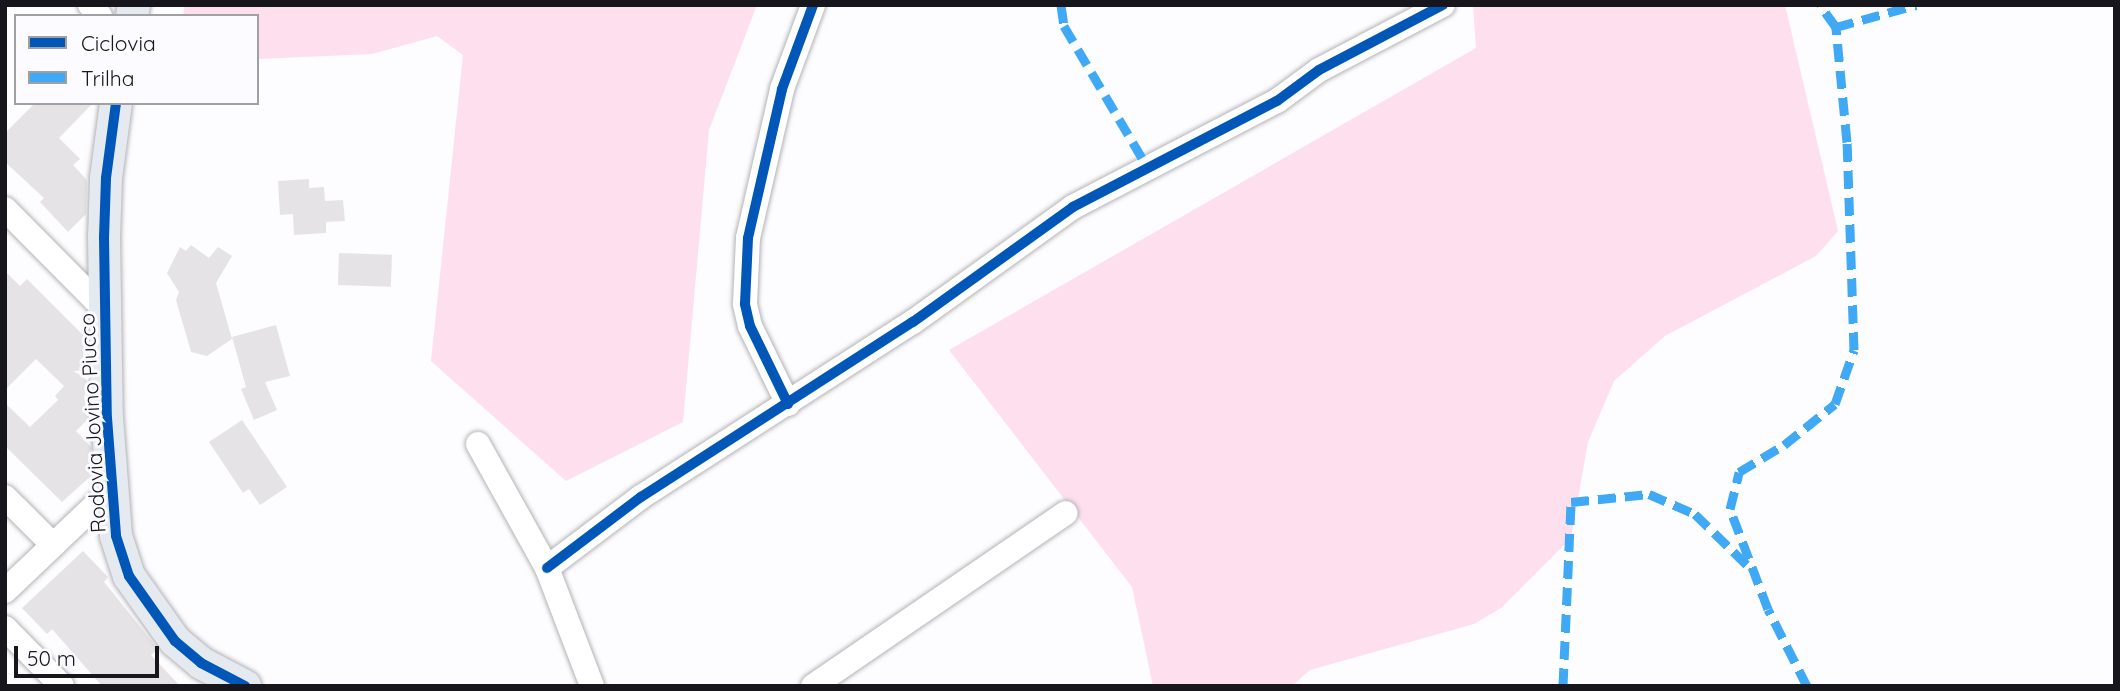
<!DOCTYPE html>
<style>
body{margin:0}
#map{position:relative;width:2120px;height:691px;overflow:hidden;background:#fdfcfe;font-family:Quicksand,sans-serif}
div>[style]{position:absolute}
.green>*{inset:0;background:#fedfee}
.building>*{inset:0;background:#e5e3e6;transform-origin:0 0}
.roads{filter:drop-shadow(0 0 2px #b4b3b6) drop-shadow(0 0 2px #b4b3b6)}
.minor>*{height:24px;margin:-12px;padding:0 12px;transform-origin:12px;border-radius:12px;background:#fff}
.major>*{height:32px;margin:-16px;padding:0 16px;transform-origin:16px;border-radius:16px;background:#e5e9f0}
.quiet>*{height:9px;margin-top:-4.5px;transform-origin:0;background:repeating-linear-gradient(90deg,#3fa9f5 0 18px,transparent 0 27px)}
.cycleway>*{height:10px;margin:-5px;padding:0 5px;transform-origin:5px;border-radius:5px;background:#0057b8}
span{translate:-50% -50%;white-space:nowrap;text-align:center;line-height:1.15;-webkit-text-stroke:6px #fcfbff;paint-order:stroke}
.street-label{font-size:21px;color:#17161c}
.frame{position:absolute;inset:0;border:7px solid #17161c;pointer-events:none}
.legend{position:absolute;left:14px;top:14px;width:245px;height:91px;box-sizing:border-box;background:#fcfbff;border:2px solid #a09fa4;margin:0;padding:9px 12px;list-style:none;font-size:21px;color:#17161c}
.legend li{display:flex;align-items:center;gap:14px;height:35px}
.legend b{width:35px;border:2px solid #a09fa4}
.scale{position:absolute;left:14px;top:646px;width:145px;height:32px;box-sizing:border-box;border:4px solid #17161c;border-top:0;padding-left:9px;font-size:21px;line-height:24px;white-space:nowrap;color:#17161c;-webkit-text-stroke:5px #fcfbff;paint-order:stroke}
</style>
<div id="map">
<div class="green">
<i style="clip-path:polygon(185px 5px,757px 5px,709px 130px,683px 422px,566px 481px,431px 361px,463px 55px,437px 36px,372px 54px,257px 59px,257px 16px,183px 16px)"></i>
<i style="clip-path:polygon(1473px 5px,1785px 5px,1838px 231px,1816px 256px,1665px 336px,1614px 381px,1588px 442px,1571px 538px,1501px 608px,1474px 624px,1310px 670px,1292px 686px,1153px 686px,1132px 587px,949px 350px,1476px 48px)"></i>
</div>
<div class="building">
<i style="clip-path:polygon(35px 103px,93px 103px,59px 138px,80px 159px,73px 165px,87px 180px,86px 214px,68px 232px,40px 202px,44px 198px,5px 162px,5px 133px)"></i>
<i style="clip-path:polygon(309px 179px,309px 188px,324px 187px,325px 201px,343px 200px,345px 221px,326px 222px,326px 233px,294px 235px,293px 214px,280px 215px,278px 181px)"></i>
<i style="clip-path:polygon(191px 245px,209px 258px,218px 247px,232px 256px,216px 283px,232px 339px,207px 356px,191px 352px,176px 300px,179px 292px,167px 273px,180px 247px,186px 251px)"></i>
<i style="left:339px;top:253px;width:53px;height:32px;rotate:2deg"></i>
<i style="clip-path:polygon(5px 271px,20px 286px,27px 279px,87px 339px,83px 356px,88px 370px,82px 376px,88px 382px,84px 397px,89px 418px,76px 431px,91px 447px,93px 474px,62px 502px,5px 446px,5px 403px,30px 427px,58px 400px,55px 396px,64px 386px,36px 359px,5px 390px)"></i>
<i style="clip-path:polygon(276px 325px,290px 376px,265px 382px,277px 410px,254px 420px,241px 389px,246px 387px,232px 337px)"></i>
<i style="clip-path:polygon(242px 420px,287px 487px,260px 505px,249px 489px,243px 493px,209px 442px)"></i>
<i style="clip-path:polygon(83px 551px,108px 577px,104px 582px,158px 649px,151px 655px,180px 686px,102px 686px,52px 629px,47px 634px,22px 608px)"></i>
</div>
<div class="roads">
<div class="minor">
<i style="left:90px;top:5px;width:15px;rotate:48deg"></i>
<i style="left:5px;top:209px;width:144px;rotate:45.3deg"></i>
<i style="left:788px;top:404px;width:87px;rotate:-116deg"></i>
<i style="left:750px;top:326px;width:23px;rotate:-103deg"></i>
<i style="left:745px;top:304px;width:66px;rotate:-87.4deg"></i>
<i style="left:748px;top:238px;width:153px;rotate:-77.1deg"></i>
<i style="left:782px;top:89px;width:90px;rotate:-69.7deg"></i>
<i style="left:478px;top:444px;width:142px;rotate:60.9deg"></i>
<i style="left:547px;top:568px;width:126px;rotate:69.1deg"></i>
<i style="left:5px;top:497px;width:68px;rotate:45deg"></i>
<i style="left:547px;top:568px;width:118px;rotate:-37.1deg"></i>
<i style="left:641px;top:497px;width:323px;rotate:-32.8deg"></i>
<i style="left:913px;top:322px;width:197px;rotate:-35.7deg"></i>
<i style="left:1073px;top:207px;width:230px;rotate:-27.5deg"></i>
<i style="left:1277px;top:101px;width:52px;rotate:-36.4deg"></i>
<i style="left:1319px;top:70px;width:140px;rotate:-27.7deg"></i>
<i style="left:5px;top:591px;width:146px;rotate:-43.6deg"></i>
<i style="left:5px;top:628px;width:81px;rotate:45.5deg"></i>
<i style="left:813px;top:686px;width:306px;rotate:-34.4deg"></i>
</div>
<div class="major">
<i style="left:132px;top:16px;width:11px;rotate:-80deg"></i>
<i style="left:116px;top:103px;width:76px;rotate:97.6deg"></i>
<i style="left:106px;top:178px;width:59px;rotate:91.9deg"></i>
<i style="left:104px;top:237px;width:181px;rotate:89.1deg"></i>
<i style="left:107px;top:418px;width:118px;rotate:85.6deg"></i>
<i style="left:116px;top:536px;width:42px;rotate:72deg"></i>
<i style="left:129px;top:576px;width:80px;rotate:54.7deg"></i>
<i style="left:175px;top:641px;width:34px;rotate:40deg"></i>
<i style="left:201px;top:663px;width:50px;rotate:27.6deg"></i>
</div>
</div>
<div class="quiet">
<i style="left:1061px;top:5px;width:21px;rotate:82deg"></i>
<i style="left:1064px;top:26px;width:165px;rotate:59.4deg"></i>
<i style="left:1836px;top:27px;width:83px;rotate:-15.4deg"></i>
<i style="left:1563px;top:686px;width:184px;rotate:-87.5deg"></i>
<i style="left:1571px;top:502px;width:78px;rotate:-5.9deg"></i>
<i style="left:1649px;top:494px;width:50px;rotate:23.5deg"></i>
<i style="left:1695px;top:514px;width:73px;rotate:44.4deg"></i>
<i style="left:1807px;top:686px;width:86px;rotate:-116.9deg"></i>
<i style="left:1768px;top:609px;width:107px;rotate:-110.8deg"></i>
<i style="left:1730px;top:509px;width:38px;rotate:-76deg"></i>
<i style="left:1739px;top:472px;width:52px;rotate:-31deg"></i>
<i style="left:1784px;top:445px;width:65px;rotate:-38.8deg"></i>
<i style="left:1835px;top:404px;width:57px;rotate:-70.6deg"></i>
<i style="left:1854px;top:350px;width:208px;rotate:-91.9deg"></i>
<i style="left:1847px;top:142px;width:116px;rotate:-95.5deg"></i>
<i style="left:1836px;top:27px;width:27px;rotate:-126deg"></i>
</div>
<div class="cycleway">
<i style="left:116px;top:103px;width:76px;rotate:97.6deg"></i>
<i style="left:106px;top:178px;width:59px;rotate:91.9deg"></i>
<i style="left:104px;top:237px;width:181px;rotate:89.1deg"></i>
<i style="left:107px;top:418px;width:118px;rotate:85.6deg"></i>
<i style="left:116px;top:536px;width:42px;rotate:72deg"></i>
<i style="left:129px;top:576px;width:80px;rotate:54.7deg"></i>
<i style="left:175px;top:641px;width:34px;rotate:40deg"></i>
<i style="left:201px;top:663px;width:50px;rotate:27.6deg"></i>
<i style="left:788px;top:404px;width:87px;rotate:-116deg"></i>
<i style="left:750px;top:326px;width:23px;rotate:-103deg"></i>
<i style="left:745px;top:304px;width:66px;rotate:-87.4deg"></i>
<i style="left:748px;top:238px;width:153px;rotate:-77.1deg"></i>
<i style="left:782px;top:89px;width:90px;rotate:-69.7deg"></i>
<i style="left:547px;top:568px;width:118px;rotate:-37.1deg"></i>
<i style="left:641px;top:497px;width:323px;rotate:-32.8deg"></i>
<i style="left:913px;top:322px;width:197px;rotate:-35.7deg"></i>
<i style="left:1073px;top:207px;width:230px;rotate:-27.5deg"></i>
<i style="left:1277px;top:101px;width:52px;rotate:-36.4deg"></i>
<i style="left:1319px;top:70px;width:140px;rotate:-27.7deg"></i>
</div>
<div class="street-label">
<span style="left:92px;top:423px;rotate:-93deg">Rodovia Jovino Piucco</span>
</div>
<div class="frame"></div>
<ul class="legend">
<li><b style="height:9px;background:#0057b8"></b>Ciclovia</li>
<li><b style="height:9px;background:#3fa9f5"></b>Trilha</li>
</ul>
<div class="scale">50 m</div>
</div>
